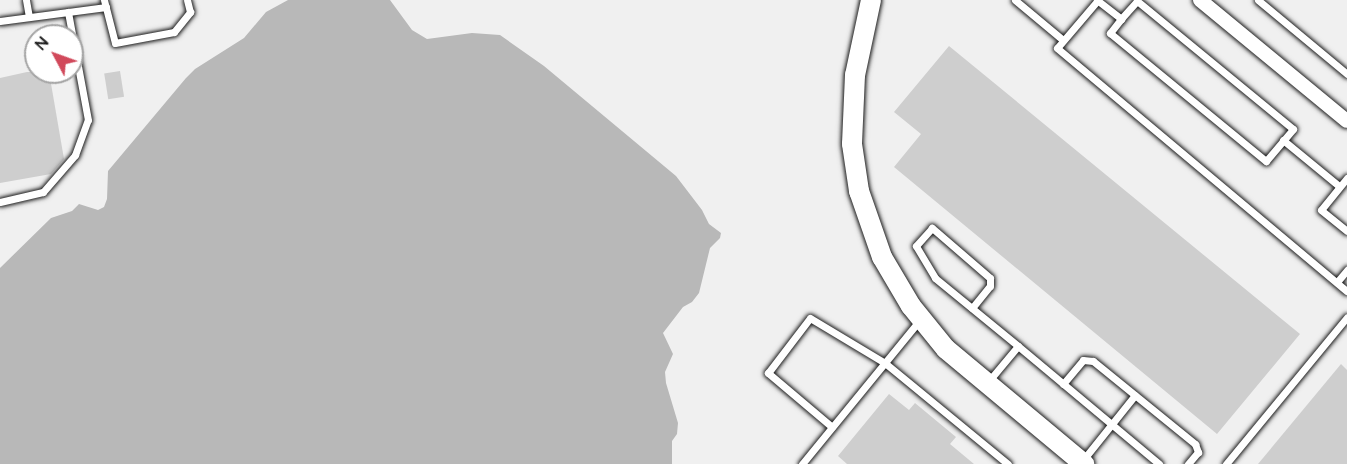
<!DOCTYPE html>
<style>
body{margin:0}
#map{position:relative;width:1347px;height:464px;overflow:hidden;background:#fff;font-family:"Architects Daughter",sans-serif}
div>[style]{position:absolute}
.built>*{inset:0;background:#f0f0f0}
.water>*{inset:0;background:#b8b8b8}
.building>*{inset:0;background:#cecece;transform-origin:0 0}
.roads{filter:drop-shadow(0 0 2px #1c1c1c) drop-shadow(0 0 2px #1c1c1c)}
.lane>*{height:7px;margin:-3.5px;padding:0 3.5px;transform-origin:3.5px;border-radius:3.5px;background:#fff}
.street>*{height:14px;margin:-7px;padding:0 7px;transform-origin:7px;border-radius:7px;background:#fff}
.secondary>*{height:20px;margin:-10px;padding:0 10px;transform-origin:10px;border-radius:10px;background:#fff}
span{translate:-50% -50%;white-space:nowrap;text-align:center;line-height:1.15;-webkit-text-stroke:4.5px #fff;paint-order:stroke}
.north{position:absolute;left:24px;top:24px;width:60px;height:60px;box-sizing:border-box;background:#fff;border:2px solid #a4a4a4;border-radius:50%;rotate:311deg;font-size:16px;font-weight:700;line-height:24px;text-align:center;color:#1c1c1c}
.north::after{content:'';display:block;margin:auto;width:21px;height:27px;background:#d1495b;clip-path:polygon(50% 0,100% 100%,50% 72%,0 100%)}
</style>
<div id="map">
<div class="built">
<i style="clip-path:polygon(evenodd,0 0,1347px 0,1347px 464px,0 464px,0 0,36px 36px,72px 36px,72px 72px,36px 72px,36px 36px)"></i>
</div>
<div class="water">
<i style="clip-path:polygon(288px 0,390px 0,412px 30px,427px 39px,472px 33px,500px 35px,544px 66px,676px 176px,702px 210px,709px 224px,721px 233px,720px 238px,710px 248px,699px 293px,692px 302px,683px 307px,663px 333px,673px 354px,665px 372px,666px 383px,678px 423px,677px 434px,672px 441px,672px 464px,0 464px,0 268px,51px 218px,72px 211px,79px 204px,98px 210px,104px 207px,107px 199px,108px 171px,186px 78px,195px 69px,244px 38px,266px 12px)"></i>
</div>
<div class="building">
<i style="clip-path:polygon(949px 46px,1300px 334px,1217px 434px,894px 167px,921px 134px,894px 112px)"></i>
<i style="left:120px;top:71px;width:26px;height:16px;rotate:81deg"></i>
<i style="clip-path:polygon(27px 72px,49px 72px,64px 159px,51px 174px,0 183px,0 78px)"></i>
<i style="clip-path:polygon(1341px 364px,1347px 370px,1347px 464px,1258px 464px)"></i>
<i style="clip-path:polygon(889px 394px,909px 410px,915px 403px,956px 437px,950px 444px,974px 464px,847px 464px,838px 456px)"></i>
</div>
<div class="roads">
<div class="lane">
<i style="left:26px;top:0;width:17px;rotate:80deg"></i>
<i style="left:104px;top:0;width:44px;rotate:75.7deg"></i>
<i style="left:115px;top:43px;width:60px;rotate:-10.6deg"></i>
<i style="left:174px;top:32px;width:26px;rotate:-51deg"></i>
<i style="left:190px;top:12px;width:12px;rotate:-104deg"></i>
<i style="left:1015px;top:0;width:62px;rotate:39.8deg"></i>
<i style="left:1097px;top:0;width:31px;rotate:38deg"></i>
<i style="left:1121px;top:19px;width:18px;rotate:128deg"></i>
<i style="left:1110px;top:33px;width:202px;rotate:39.4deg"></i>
<i style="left:1266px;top:161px;width:42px;rotate:-49.8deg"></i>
<i style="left:1293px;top:129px;width:202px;rotate:-140.6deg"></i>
<i style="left:1137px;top:1px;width:24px;rotate:132deg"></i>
<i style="left:1098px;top:0;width:63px;rotate:130.5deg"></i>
<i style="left:1057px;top:48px;width:378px;rotate:40deg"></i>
<i style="left:1258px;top:0;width:116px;rotate:39.7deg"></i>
<i style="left:0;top:21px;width:107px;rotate:-7.5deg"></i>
<i style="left:1283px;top:140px;width:72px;rotate:39.4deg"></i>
<i style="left:1347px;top:178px;width:41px;rotate:129.1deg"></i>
<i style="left:1321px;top:210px;width:33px;rotate:39deg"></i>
<i style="left:0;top:202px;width:44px;rotate:-13.1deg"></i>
<i style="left:43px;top:192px;width:49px;rotate:-49.1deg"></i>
<i style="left:75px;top:155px;width:37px;rotate:-70deg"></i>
<i style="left:88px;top:120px;width:110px;rotate:-100.5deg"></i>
<i style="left:1337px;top:282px;width:16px;rotate:-50deg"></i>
<i style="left:972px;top:308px;width:28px;rotate:-51deg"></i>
<i style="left:990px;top:286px;width:8px;rotate:-90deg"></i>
<i style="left:990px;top:278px;width:77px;rotate:-139.2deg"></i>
<i style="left:932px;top:228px;width:24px;rotate:132deg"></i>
<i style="left:916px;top:246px;width:37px;rotate:59deg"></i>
<i style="left:935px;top:278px;width:107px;rotate:39.3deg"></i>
<i style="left:1018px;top:346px;width:47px;rotate:129.8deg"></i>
<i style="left:1018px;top:346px;width:184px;rotate:39.9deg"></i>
<i style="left:1063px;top:384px;width:31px;rotate:-50deg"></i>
<i style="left:1083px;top:360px;width:10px;rotate:6deg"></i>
<i style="left:1093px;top:361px;width:132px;rotate:39.1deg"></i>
<i style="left:1195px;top:444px;width:9px;rotate:69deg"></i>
<i style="left:1198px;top:452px;width:16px;rotate:130deg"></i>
<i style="left:832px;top:427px;width:84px;rotate:-139.8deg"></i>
<i style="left:768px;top:373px;width:69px;rotate:-52.6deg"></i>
<i style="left:810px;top:318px;width:87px;rotate:31deg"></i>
<i style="left:885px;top:363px;width:159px;rotate:39.4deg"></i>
<i style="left:1083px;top:460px;width:83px;rotate:-51.3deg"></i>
<i style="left:802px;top:464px;width:186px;rotate:-50.7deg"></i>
<i style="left:1226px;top:464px;width:190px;rotate:-50.5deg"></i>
</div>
<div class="street">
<i style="left:1200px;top:0;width:190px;rotate:39.5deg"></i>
</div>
<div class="secondary">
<i style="left:871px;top:0;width:77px;rotate:102deg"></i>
<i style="left:855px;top:75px;width:69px;rotate:92.5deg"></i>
<i style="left:852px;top:144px;width:48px;rotate:81.5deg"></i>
<i style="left:859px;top:191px;width:70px;rotate:70.8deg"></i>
<i style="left:882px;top:257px;width:57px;rotate:59.4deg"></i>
<i style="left:911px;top:306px;width:55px;rotate:50.9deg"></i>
<i style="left:946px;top:349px;width:180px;rotate:39.8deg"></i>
</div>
</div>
<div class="north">N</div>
</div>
